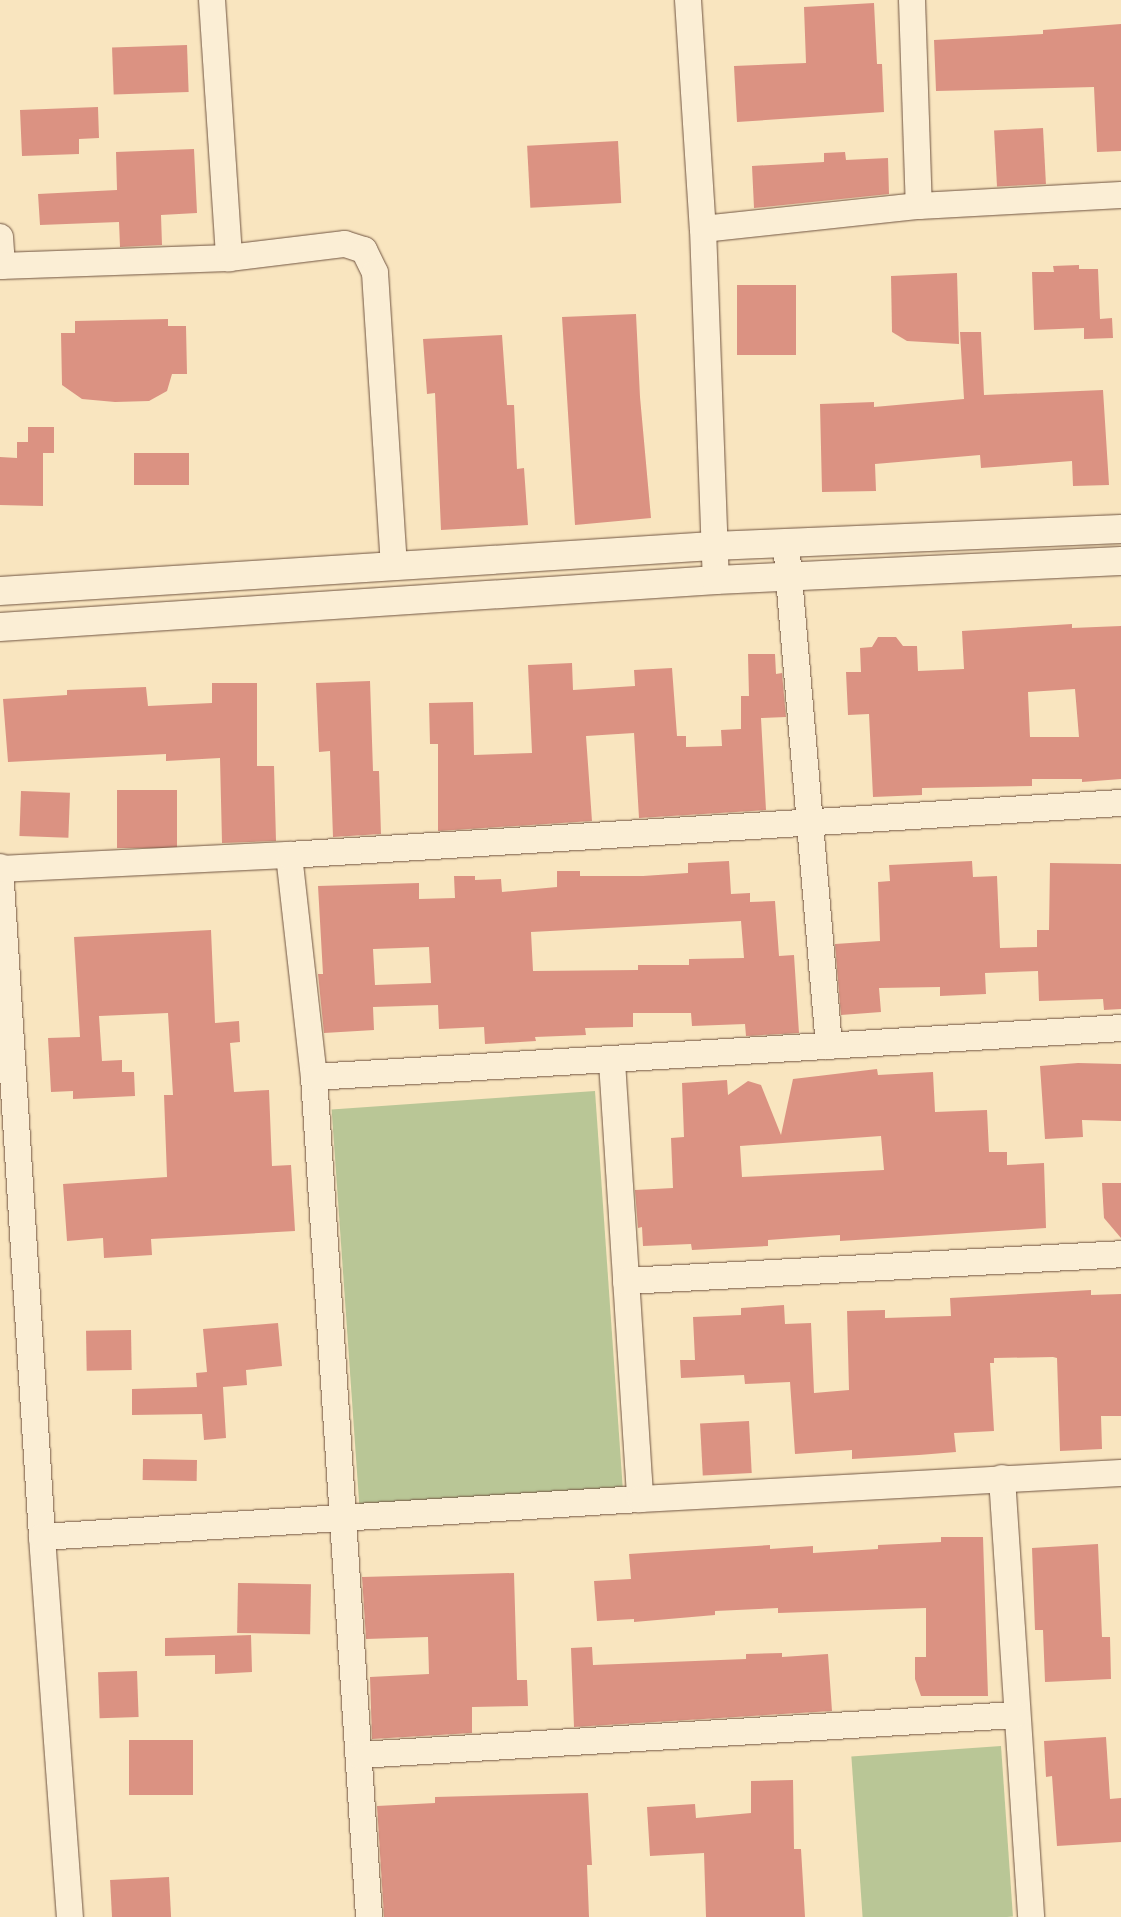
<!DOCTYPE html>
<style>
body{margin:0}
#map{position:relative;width:1121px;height:1917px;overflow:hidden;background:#f9e5bf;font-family:Vollkorn,serif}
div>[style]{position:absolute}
.green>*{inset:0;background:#b9c696;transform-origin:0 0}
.building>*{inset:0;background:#db9282;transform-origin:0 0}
.roads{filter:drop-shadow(0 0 1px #715542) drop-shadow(0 0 1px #715542)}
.street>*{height:26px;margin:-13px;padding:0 13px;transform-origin:13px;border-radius:13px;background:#fbeed5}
.secondary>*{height:28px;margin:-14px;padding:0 14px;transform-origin:14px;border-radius:14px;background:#fbeed5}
span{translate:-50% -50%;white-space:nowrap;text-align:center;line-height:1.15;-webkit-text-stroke:4px #fbeed5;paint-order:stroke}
</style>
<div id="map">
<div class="green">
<i style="left:595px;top:1091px;width:400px;height:264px;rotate:86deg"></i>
<i style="left:1001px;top:1746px;width:171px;height:150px;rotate:86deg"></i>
</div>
<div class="building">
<i style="clip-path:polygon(874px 3px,877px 64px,882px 64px,884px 112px,737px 122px,734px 66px,806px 63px,804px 7px)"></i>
<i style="clip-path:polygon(1121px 24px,1121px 151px,1097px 152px,1094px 87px,936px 91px,934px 40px,1043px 34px,1043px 30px)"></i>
<i style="left:187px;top:45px;width:47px;height:75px;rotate:88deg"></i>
<i style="clip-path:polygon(98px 107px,99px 138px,79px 139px,79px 154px,22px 156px,20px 110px)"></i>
<i style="left:1043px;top:128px;width:56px;height:49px;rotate:87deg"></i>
<i style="left:618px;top:141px;width:62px;height:91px;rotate:87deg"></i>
<i style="clip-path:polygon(194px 149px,197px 213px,161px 215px,162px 245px,120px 247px,119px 222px,40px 225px,38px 194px,117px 190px,116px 152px)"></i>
<i style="clip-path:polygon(845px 152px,846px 160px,888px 158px,889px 194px,754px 208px,752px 166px,824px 162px,824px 153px)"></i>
<i style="clip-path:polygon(1079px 265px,1079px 269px,1098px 269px,1100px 319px,1112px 318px,1113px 338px,1084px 339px,1084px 328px,1034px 330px,1032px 272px,1054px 272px,1053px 266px)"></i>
<i style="clip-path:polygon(957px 273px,959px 344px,907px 341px,892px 332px,891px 276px)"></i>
<i style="left:737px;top:285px;width:59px;height:70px"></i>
<i style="clip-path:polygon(636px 314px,640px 397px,651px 518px,575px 525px,562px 317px)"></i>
<i style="clip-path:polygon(168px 319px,168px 326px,186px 326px,187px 374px,172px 374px,167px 391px,149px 401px,115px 402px,82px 399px,62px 385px,61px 333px,75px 333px,75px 321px)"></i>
<i style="clip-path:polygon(960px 332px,981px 332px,984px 395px,1103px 390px,1109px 485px,1073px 486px,1072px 461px,981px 468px,980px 455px,875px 464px,876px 491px,822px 492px,820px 404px,874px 402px,874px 407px,964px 399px)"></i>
<i style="clip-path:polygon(502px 335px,507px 405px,514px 405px,517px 469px,524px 468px,528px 525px,441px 530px,435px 393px,427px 394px,423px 339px)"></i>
<i style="clip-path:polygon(28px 427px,54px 427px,54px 453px,43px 453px,43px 506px,0 505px,0 457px,17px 458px,17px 442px,28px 442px)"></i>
<i style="left:189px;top:453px;width:32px;height:55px;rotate:90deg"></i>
<i style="clip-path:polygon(evenodd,1072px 624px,1072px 628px,1121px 626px,1121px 779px,1082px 782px,1082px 779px,1032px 779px,1032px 786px,922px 788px,922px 795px,873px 797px,869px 714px,848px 715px,846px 672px,861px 672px,860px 648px,872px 647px,878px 637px,896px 637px,903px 646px,917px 646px,918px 671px,964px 669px,962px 631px,1072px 624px,1075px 689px,1079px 737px,1030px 737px,1028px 692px,1075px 689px)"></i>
<i style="clip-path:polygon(748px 654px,775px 654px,776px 674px,782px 673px,786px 717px,761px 718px,766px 810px,639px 818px,634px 733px,586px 736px,592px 821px,438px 831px,438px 744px,430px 744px,429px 703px,473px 702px,474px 755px,532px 753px,528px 665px,572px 663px,573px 690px,635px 686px,634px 670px,672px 668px,677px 736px,686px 736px,686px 747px,722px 746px,721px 730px,741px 729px,741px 696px,749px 696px)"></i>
<i style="clip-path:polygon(370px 681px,373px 771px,379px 771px,381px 834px,333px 837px,330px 751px,319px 752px,316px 683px)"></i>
<i style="clip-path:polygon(212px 683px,257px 683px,257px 766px,274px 766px,276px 841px,222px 843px,220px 758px,166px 761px,166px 754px,8px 762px,3px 699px,67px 695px,67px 690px,146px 687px,148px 706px,212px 703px)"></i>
<i style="left:117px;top:790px;width:60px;height:58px"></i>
<i style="left:21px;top:791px;width:49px;height:45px;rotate:2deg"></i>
<i style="clip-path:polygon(evenodd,729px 861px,731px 894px,750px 893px,750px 902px,775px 901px,779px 956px,794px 955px,799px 1033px,746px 1036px,745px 1024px,692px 1026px,691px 1013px,633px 1013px,633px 1027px,585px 1028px,586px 1035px,535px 1037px,536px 1041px,485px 1044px,484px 1027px,439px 1029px,438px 1005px,373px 1007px,374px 1030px,324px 1033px,318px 974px,323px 974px,318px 886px,419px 883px,419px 899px,455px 898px,454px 876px,475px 876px,475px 880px,501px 879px,502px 892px,557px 887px,557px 871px,580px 871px,580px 876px,643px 876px,688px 873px,688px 863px,729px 861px,741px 921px,744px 958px,689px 959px,689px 965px,638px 965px,638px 970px,533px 971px,531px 932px,741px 921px,729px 861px,429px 947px,431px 983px,375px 985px,373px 949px,429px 947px)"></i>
<i style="clip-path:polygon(972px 861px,973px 877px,997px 876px,1000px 948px,1037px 947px,1037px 930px,1049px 930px,1050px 863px,1121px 864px,1121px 1009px,1104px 1010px,1103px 999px,1039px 1001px,1038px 971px,985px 973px,986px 994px,940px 996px,940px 987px,879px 988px,881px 1012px,841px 1015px,835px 944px,880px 941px,878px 882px,890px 881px,889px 865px)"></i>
<i style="clip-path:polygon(211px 930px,215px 1023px,239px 1021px,240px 1042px,230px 1043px,234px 1092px,269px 1090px,272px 1166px,291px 1165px,295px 1231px,151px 1239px,152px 1255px,104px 1258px,103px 1238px,67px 1241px,63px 1184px,167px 1177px,164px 1095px,173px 1095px,168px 1013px,99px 1016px,102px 1061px,122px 1060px,122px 1072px,134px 1072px,135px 1096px,73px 1099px,73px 1091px,51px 1092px,48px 1038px,80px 1037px,74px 937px)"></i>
<i style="clip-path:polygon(1078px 1063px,1121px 1064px,1121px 1121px,1082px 1120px,1083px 1137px,1045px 1139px,1040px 1066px)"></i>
<i style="clip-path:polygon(evenodd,877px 1069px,878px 1075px,933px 1072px,935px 1112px,987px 1110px,989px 1152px,1007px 1152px,1007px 1165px,1044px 1163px,1046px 1228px,840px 1241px,840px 1235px,809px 1237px,768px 1240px,768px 1246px,692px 1250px,691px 1244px,643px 1246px,642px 1227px,638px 1228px,635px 1190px,673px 1188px,671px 1138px,684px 1137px,682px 1083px,727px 1080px,728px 1095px,748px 1081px,761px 1085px,781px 1135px,793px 1079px,877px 1069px,881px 1136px,884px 1170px,742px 1177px,740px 1146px,881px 1136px)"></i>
<i style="clip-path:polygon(1102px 1183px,1121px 1183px,1121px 1238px,1104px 1218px)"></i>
<i style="clip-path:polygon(1091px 1290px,1091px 1295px,1121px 1294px,1121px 1416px,1101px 1416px,1102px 1449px,1060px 1451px,1057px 1358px,1053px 1357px,994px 1358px,994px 1363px,990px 1363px,994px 1431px,954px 1433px,956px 1452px,919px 1455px,852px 1459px,852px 1450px,795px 1454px,790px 1382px,745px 1384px,744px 1375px,681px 1378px,680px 1360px,695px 1360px,693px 1317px,741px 1315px,741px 1308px,784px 1305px,785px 1324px,811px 1323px,814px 1393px,849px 1390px,847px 1311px,885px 1310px,885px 1318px,951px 1316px,950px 1298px)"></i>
<i style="clip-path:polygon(278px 1323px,282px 1366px,246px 1370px,247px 1385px,223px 1387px,226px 1438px,204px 1440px,202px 1414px,132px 1415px,132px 1389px,197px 1387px,196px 1373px,207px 1372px,203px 1329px)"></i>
<i style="left:131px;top:1330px;width:40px;height:45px;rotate:89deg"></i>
<i style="left:749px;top:1421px;width:52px;height:49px;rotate:87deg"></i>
<i style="left:143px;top:1459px;width:54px;height:21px;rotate:1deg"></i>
<i style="clip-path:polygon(941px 1537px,983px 1537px,988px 1696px,921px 1696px,915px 1679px,915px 1657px,926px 1657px,926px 1608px,778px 1613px,778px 1608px,715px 1611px,715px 1615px,634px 1622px,634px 1619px,597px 1621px,594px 1581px,631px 1579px,629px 1554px,770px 1545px,770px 1549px,813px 1546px,813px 1553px,878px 1549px,878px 1545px,941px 1542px)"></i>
<i style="clip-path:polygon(1098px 1544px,1102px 1637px,1110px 1637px,1111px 1679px,1045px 1682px,1043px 1630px,1035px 1630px,1032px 1548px)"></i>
<i style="clip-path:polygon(514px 1573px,517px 1680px,527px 1680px,528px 1706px,472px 1707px,472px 1733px,372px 1739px,370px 1677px,429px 1674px,428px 1637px,366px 1639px,362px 1577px)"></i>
<i style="left:238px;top:1583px;width:73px;height:50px;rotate:1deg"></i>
<i style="clip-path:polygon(251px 1635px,252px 1672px,215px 1674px,215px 1655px,165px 1656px,165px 1638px)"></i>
<i style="clip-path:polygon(592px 1647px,593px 1665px,746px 1659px,746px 1654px,782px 1653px,782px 1657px,828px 1654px,832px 1711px,574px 1727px,571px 1648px)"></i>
<i style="left:137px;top:1671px;width:46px;height:39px;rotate:88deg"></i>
<i style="clip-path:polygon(1106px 1737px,1110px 1799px,1121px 1798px,1121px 1842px,1057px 1846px,1052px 1776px,1046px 1777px,1044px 1741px)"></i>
<i style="left:193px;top:1740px;width:55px;height:64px;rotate:90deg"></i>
<i style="clip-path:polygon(793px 1780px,794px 1849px,801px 1849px,805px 1917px,706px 1917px,704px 1853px,650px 1856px,647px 1807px,695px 1804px,696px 1818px,751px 1813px,751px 1781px)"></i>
<i style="clip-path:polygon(588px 1793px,592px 1865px,587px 1865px,589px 1917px,384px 1917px,377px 1806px,435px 1803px,435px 1797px)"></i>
<i style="left:169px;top:1877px;width:40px;height:59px;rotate:87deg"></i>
</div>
<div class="roads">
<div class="street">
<i style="left:212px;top:0;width:259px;rotate:86.2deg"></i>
<i style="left:688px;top:0;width:229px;rotate:86.3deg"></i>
<i style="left:703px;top:229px;width:351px;rotate:87.9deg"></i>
<i style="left:912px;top:0;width:206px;rotate:88.1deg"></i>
<i style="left:703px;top:229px;width:217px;rotate:-6.1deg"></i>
<i style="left:919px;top:206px;width:202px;rotate:-3.1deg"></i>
<i style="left:0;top:237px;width:29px;rotate:86deg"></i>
<i style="left:0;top:266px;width:229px;rotate:-2deg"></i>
<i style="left:229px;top:258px;width:117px;rotate:-6.9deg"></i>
<i style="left:345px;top:244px;width:20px;rotate:18deg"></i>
<i style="left:364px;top:250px;width:25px;rotate:64deg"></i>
<i style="left:375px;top:273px;width:293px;rotate:86.3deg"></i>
<i style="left:786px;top:543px;width:505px;rotate:85.11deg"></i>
<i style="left:289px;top:855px;width:223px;rotate:83.6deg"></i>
<i style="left:314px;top:1077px;width:842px;rotate:86.25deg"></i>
<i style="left:0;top:867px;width:671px;rotate:86.41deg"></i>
<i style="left:42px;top:1537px;width:381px;rotate:85.8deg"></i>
<i style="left:0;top:869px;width:289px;rotate:-2.8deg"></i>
<i style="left:289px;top:855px;width:834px;rotate:-3.58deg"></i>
<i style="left:612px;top:1062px;width:438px;rotate:86.3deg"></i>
<i style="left:314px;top:1077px;width:808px;rotate:-3.47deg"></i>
<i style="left:626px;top:1281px;width:496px;rotate:-3.1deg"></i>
<i style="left:1002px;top:1478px;width:440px;rotate:86.2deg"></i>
<i style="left:42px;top:1537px;width:599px;rotate:-3.64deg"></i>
<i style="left:640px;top:1499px;width:482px;rotate:-3.1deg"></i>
<i style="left:359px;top:1755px;width:657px;rotate:-3.49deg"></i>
</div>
<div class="secondary">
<i style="left:0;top:591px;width:714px;rotate:-3.61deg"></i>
<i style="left:713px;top:546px;width:408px;rotate:-2.4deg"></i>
<i style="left:0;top:627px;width:718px;rotate:-3.76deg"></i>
<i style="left:716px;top:580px;width:405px;rotate:-2.7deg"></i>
</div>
</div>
</div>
